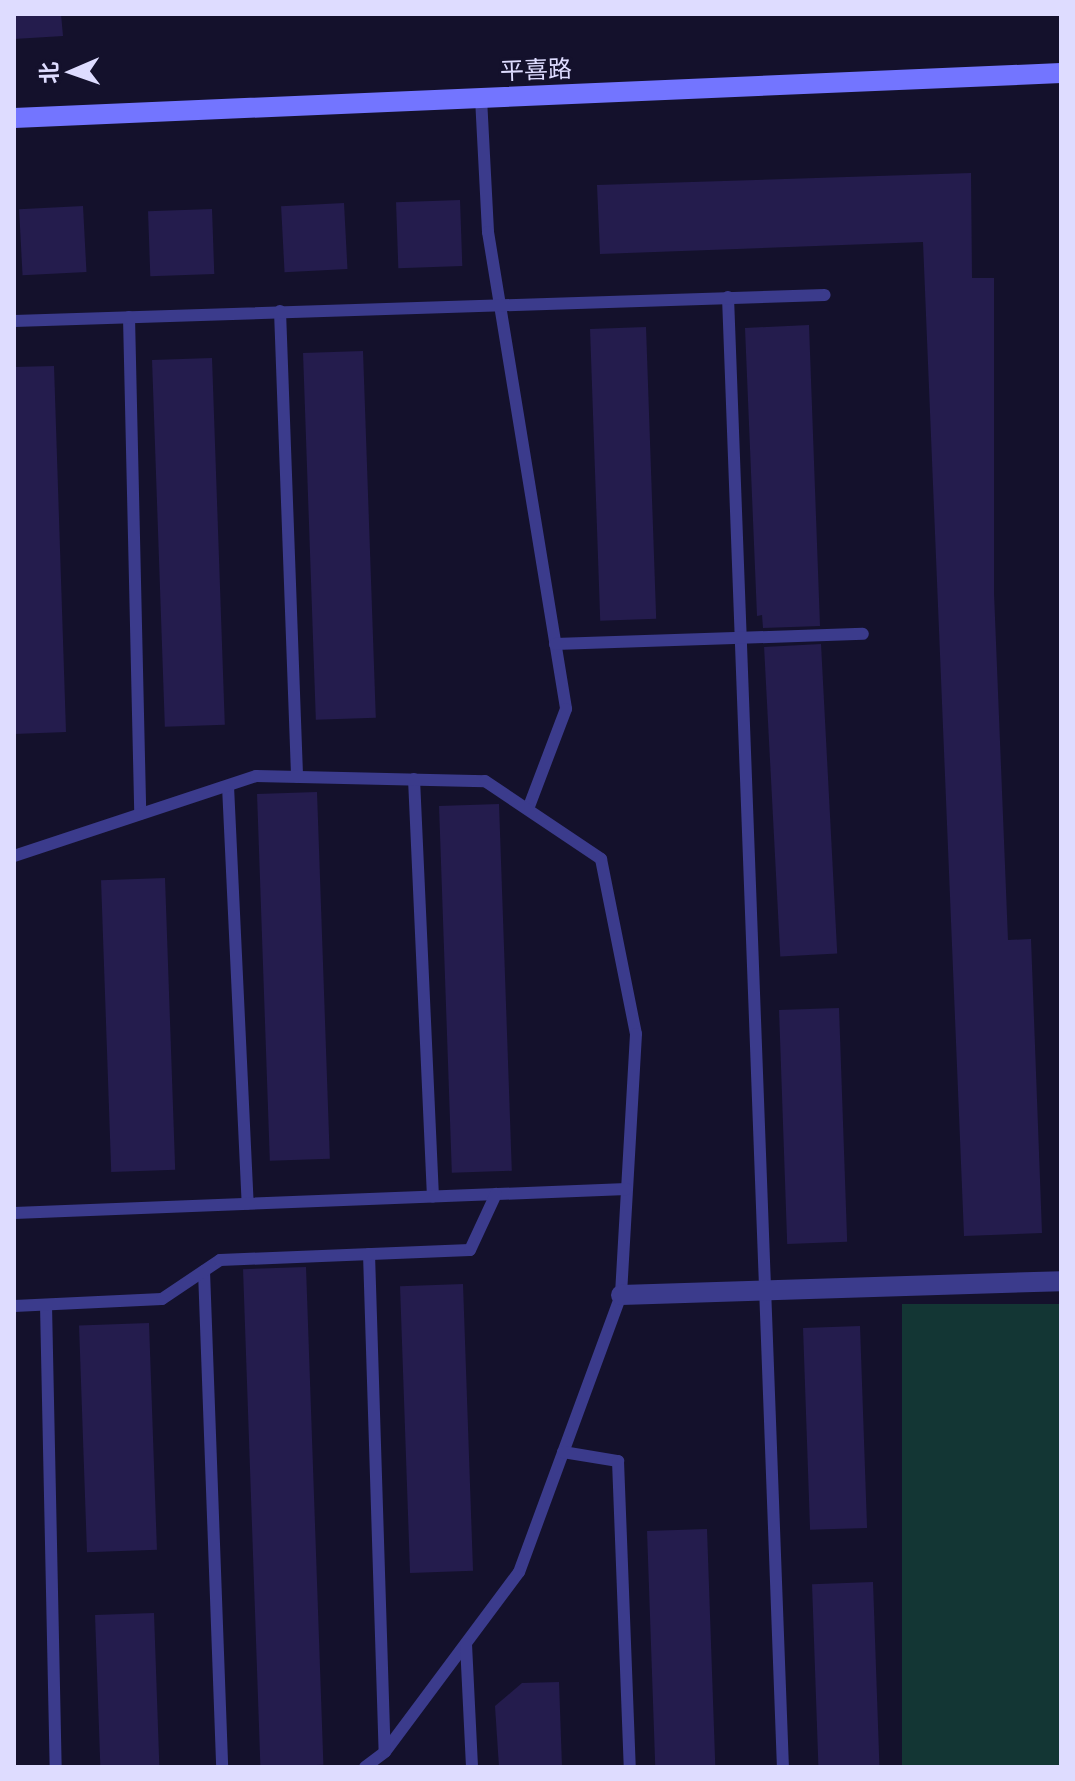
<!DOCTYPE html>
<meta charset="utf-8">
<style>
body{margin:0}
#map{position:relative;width:1075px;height:1781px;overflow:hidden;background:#14112c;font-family:Barlow,"Noto Sans SC",sans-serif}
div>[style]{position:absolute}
.green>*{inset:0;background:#133634;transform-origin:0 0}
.building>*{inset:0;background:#241c4d;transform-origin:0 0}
.lane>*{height:12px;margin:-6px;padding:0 6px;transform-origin:6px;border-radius:6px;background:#3b3b8c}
.street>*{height:20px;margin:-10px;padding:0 10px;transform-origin:10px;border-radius:10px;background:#3b3b8c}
.secondary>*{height:20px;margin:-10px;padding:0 10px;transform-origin:10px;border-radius:10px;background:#7375ff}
span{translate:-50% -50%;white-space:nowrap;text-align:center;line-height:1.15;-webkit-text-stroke:6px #14112c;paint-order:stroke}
.street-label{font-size:24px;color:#dedcff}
.frame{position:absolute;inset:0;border:16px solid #dedcff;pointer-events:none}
.north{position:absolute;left:32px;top:32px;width:80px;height:80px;-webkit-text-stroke:6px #14112c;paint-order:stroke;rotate:268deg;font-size:22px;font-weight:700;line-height:32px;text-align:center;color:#dedcff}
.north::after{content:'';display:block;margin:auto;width:28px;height:36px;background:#dedcff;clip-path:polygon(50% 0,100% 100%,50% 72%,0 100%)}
</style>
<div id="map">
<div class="green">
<i style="left:1061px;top:1304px;width:463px;height:159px;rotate:90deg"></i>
</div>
<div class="building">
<i style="clip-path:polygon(14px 14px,61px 14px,63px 36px,14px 39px)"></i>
<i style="clip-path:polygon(971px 173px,972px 278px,994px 278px,994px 593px,1008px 940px,1031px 939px,1042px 1233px,964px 1236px,923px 242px,600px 254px,597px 185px)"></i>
<i style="left:460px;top:200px;width:66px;height:64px;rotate:88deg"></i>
<i style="left:344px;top:203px;width:66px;height:63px;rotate:87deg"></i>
<i style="left:83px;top:206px;width:66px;height:64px;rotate:87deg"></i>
<i style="left:212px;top:209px;width:65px;height:64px;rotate:88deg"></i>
<i style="clip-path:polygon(809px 325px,820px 626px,763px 628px,762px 615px,757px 616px,745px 328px)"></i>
<i style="left:646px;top:327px;width:292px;height:56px;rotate:88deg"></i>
<i style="left:363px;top:351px;width:367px;height:60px;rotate:88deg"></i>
<i style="left:212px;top:358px;width:367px;height:60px;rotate:88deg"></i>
<i style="clip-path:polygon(54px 366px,66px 732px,14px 734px,14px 367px)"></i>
<i style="left:821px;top:644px;width:310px;height:57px;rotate:87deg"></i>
<i style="left:317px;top:792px;width:367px;height:60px;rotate:88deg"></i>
<i style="left:499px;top:804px;width:367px;height:60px;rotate:88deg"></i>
<i style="left:165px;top:878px;width:292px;height:64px;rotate:88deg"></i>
<i style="left:839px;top:1008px;width:234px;height:60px;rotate:88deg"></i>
<i style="left:306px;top:1267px;width:498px;height:63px;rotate:88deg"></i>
<i style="left:463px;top:1284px;width:287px;height:63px;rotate:88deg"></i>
<i style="left:149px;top:1323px;width:227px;height:70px;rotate:88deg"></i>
<i style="left:860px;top:1326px;width:202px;height:57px;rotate:88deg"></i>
<i style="left:707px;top:1529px;width:238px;height:60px;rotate:88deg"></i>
<i style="left:873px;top:1582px;width:185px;height:61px;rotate:88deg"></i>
<i style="left:154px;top:1613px;width:154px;height:59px;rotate:88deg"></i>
<i style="clip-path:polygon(559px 1682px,562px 1767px,499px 1767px,495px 1706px,522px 1683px)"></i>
</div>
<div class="lane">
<i style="left:481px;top:98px;width:134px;rotate:87deg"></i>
<i style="left:488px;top:232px;width:483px;rotate:80.7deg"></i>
<i style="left:566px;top:709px;width:107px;rotate:110.8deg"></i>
<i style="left:728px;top:297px;width:1471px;rotate:87.86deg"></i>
<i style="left:280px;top:311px;width:466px;rotate:87.9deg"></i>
<i style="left:129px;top:317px;width:497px;rotate:88.7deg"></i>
<i style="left:14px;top:321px;width:811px;rotate:-1.84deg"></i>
<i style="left:555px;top:644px;width:308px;rotate:-1.9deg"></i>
<i style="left:414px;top:779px;width:418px;rotate:87.4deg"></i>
<i style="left:228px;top:786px;width:418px;rotate:87.3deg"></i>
<i style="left:14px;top:856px;width:255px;rotate:-18.3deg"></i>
<i style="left:256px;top:776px;width:229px;rotate:1.3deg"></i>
<i style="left:485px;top:781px;width:140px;rotate:33.9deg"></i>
<i style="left:601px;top:859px;width:178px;rotate:78.7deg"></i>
<i style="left:636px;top:1034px;width:261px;rotate:93.3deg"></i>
<i style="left:621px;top:1295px;width:295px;rotate:110.2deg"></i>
<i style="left:519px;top:1572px;width:224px;rotate:126.7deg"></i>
<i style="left:385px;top:1752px;width:25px;rotate:143deg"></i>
<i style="left:14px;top:1213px;width:613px;rotate:-2.24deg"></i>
<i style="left:369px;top:1254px;width:498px;rotate:88.2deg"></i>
<i style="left:204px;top:1271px;width:496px;rotate:87.9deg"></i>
<i style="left:46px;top:1305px;width:462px;rotate:88.8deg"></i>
<i style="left:14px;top:1306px;width:148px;rotate:-2.7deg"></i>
<i style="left:162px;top:1299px;width:70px;rotate:-33.9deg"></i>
<i style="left:220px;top:1260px;width:250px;rotate:-2.3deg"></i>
<i style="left:470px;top:1250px;width:62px;rotate:-65.1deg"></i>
<i style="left:563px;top:1452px;width:56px;rotate:9.3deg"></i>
<i style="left:618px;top:1461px;width:306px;rotate:87.8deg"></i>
<i style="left:466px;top:1644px;width:123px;rotate:87.2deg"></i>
</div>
<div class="street">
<i style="left:621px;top:1295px;width:440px;rotate:-1.8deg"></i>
</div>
<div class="secondary">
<i style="left:14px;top:118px;width:1048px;rotate:-2.46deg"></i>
</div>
<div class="street-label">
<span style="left:536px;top:69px;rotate:-2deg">平喜路</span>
</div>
<div class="frame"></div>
<div class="north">北</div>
</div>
